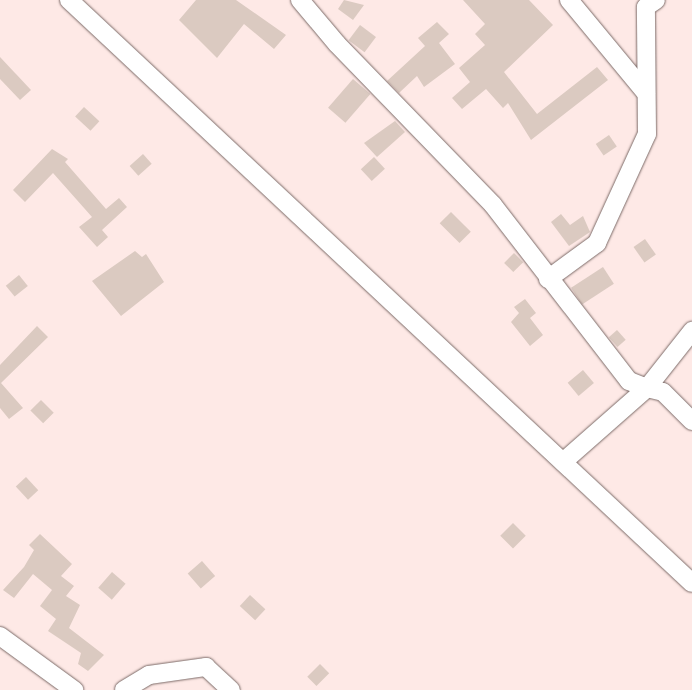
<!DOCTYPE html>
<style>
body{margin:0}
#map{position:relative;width:692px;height:690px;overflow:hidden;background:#fee9e6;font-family:Raleway,sans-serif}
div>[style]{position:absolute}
.building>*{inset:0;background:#dbcac1;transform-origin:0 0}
.roads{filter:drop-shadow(0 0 1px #7c6b68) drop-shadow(0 0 1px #7c6b68)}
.minor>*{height:18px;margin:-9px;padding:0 9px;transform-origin:9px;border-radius:9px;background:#fff}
span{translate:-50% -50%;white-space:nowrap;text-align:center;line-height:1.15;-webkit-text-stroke:4px #fff;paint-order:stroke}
</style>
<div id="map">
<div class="building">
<i style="clip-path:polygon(196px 0,236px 0,286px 35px,274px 49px,244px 24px,217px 58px,179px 20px)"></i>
<i style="clip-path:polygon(344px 0,364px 5px,353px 20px,338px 9px)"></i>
<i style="clip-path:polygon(463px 0,529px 0,553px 25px,504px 72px,537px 114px,597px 67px,608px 80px,531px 140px,508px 103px,503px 108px,486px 89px,462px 109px,452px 98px,470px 82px,459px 68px,485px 45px,475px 34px,485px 24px)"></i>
<i style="clip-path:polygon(437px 22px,449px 34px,439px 43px,455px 64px,424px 87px,417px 76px,399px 93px,387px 81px,425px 46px,418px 38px)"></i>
<i style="left:360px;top:25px;width:20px;height:19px;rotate:37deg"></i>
<i style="clip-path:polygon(0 57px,31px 90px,20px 100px,0 79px)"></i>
<i style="left:353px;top:79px;width:23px;height:38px;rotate:41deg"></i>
<i style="left:84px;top:107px;width:21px;height:13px;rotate:43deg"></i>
<i style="clip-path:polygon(395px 121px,405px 132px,377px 157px,364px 143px)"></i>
<i style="left:609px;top:135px;width:14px;height:16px;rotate:56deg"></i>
<i style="clip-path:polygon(52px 149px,68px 159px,65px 162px,106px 209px,119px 198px,127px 207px,102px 230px,108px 237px,97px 247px,79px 227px,92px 217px,53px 173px,25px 202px,13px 190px)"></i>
<i style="left:143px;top:154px;width:13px;height:18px;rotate:48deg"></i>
<i style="left:374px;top:157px;width:16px;height:18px;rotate:47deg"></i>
<i style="left:451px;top:212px;width:28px;height:16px;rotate:45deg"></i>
<i style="clip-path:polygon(561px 214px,570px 225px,583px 216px,590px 232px,569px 246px,551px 222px)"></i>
<i style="left:645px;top:239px;width:19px;height:14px;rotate:55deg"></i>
<i style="clip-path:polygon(135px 251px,142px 257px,146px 254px,164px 282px,121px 316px,92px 281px)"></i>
<i style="left:514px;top:253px;width:13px;height:14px;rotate:45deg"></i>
<i style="left:603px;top:267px;width:20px;height:38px;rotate:57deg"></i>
<i style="left:19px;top:275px;width:14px;height:17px;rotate:51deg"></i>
<i style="clip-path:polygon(525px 299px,536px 313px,530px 318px,543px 335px,530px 346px,511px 322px,519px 313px,514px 307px)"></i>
<i style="clip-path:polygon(37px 326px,48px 337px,1px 383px,23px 408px,9px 419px,0 408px,0 365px)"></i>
<i style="left:617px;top:330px;width:13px;height:11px;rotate:48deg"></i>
<i style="left:583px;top:370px;width:17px;height:20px;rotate:50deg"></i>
<i style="left:41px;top:400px;width:18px;height:15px;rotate:45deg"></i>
<i style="left:26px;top:477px;width:18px;height:14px;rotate:47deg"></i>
<i style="left:513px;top:523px;width:18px;height:18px;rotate:45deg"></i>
<i style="clip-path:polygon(40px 534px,72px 564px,61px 576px,74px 586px,66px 596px,80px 605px,69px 628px,104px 655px,88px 671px,78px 664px,81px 653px,48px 631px,56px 619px,40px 606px,52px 590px,33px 574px,14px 598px,3px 590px,24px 567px,34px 550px,29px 545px)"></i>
<i style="left:202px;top:561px;width:20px;height:19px;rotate:49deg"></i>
<i style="left:112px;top:572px;width:18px;height:21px;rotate:41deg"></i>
<i style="left:250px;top:595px;width:21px;height:15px;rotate:43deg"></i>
<i style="left:320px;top:664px;width:13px;height:18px;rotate:45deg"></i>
</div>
<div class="roads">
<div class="minor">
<i style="left:69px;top:0;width:853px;rotate:43.1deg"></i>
<i style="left:300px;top:0;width:57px;rotate:49.9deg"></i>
<i style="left:337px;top:44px;width:224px;rotate:45.9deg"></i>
<i style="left:493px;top:205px;width:222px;rotate:52.3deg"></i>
<i style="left:629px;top:381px;width:19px;rotate:21deg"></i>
<i style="left:647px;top:388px;width:73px;rotate:-51.7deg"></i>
<i style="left:569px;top:0;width:121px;rotate:50.4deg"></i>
<i style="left:548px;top:279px;width:61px;rotate:-36.3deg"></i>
<i style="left:597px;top:243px;width:120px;rotate:-65.4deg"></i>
<i style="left:647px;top:134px;width:127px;rotate:-90.5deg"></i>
<i style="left:646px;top:7px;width:12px;rotate:-35deg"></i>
<i style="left:563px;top:462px;width:112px;rotate:-41.4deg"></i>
<i style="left:647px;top:388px;width:16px;rotate:14deg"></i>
<i style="left:663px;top:392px;width:41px;rotate:45deg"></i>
<i style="left:0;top:636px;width:92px;rotate:36.1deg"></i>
<i style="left:124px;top:690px;width:29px;rotate:-31deg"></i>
<i style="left:149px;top:675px;width:58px;rotate:-8deg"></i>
<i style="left:206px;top:667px;width:34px;rotate:43deg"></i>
</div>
</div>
</div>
